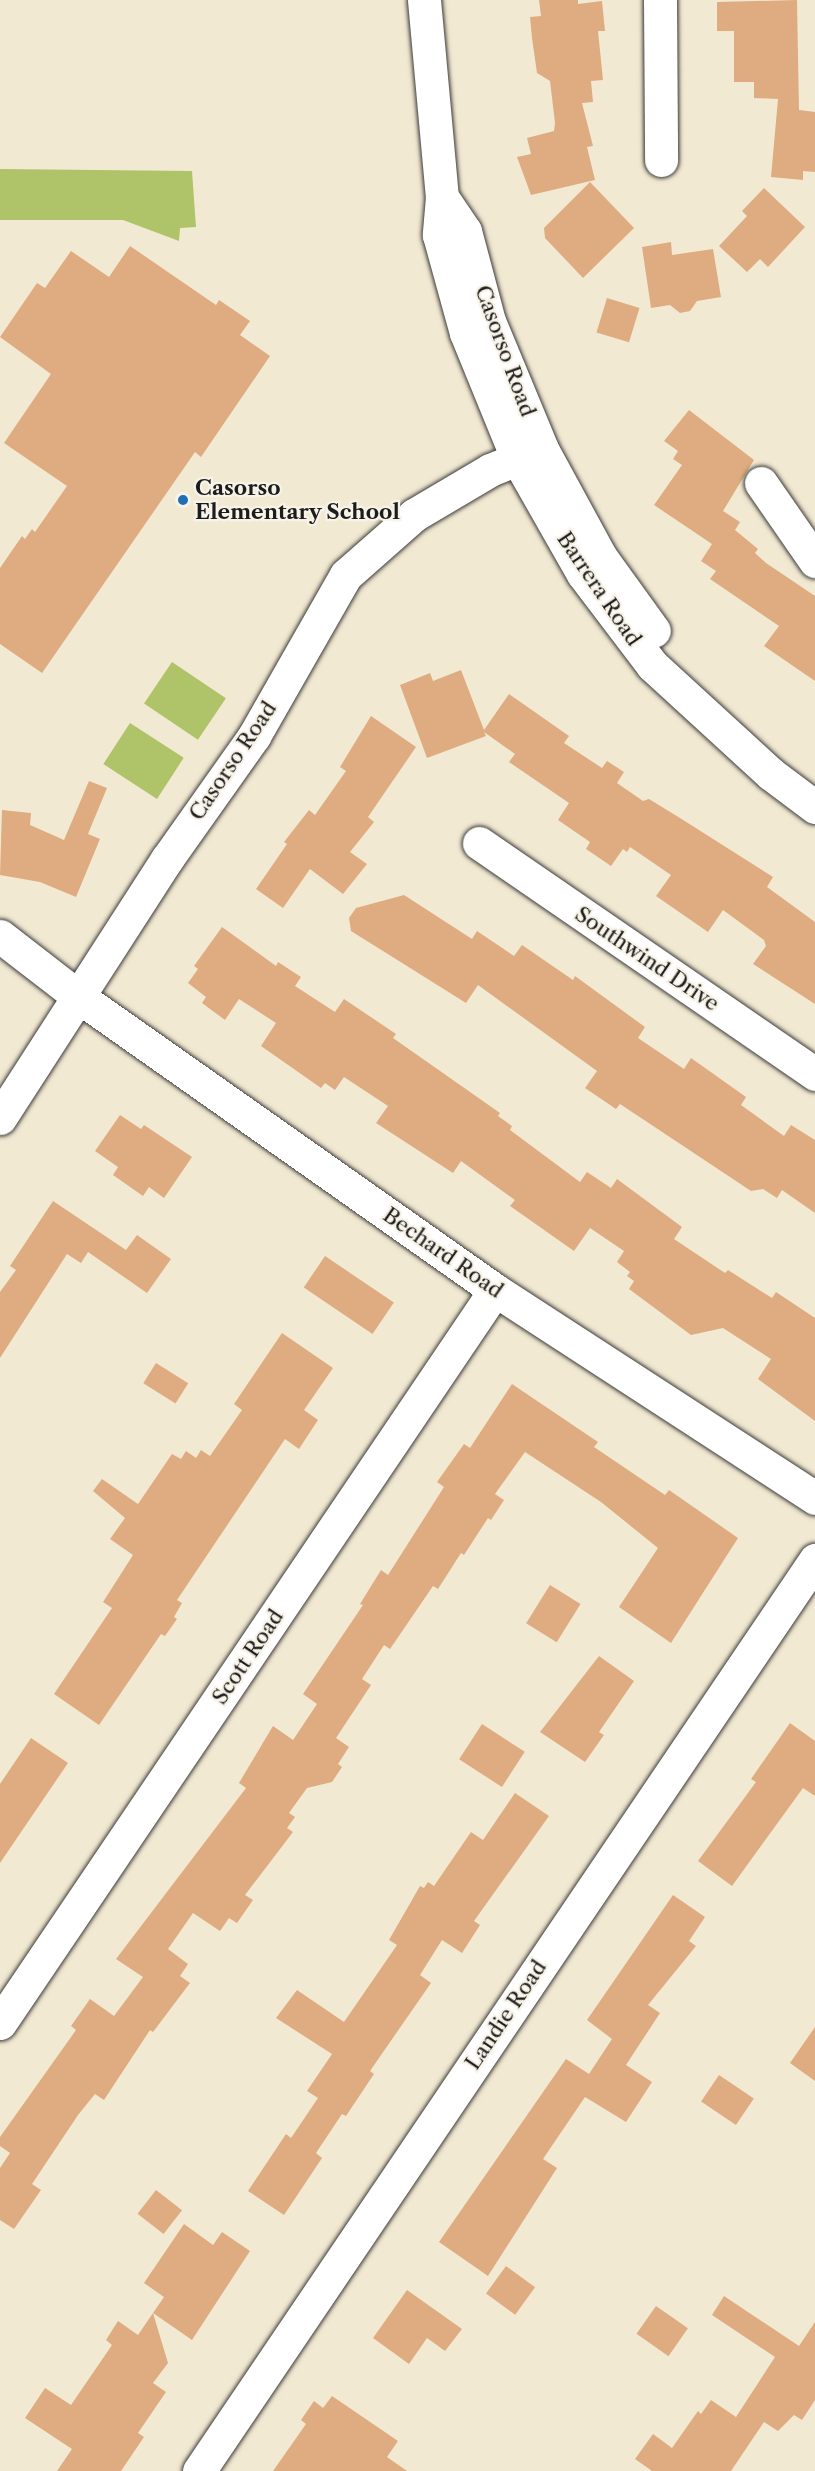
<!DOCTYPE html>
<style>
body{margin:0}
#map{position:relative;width:815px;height:2471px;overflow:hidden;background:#f2e9d3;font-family:"Libre Caslon Text",serif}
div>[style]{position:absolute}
.green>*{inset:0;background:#afc368;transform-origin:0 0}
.building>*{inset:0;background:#deac80;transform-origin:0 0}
.roads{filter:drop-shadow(0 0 2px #3c3b37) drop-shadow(0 0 2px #3c3b37)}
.minor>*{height:33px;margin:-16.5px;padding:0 16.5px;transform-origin:16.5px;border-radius:16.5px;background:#fff}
.dots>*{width:16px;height:16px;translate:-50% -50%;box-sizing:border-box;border:3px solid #f7f3e8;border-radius:50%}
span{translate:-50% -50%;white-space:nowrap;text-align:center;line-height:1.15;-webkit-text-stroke:4.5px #f7f3e8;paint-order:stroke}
.street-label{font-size:21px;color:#1c1c1c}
.poi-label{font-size:21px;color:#1c1c1c;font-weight:700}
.left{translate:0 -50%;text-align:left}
</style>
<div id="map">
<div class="green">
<i style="clip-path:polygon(0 169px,192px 171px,196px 227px,180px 228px,179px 241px,123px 220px,0 220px)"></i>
<i style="left:172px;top:662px;width:65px;height:50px;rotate:34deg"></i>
<i style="left:130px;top:723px;width:64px;height:49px;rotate:33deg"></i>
</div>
<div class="building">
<i style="clip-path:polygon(539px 0,578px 0,578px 4px,602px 1px,605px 31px,598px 31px,603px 80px,591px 81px,593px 102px,582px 103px,593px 146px,587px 147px,595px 180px,531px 195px,517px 157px,531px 154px,527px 138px,554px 131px,555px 123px,550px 81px,537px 73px,532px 38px,530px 17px,541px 16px)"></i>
<i style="clip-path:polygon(797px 0,799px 110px,815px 112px,815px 172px,803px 171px,803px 180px,771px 177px,778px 99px,754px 98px,754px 82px,734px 82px,734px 31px,717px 31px,717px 2px)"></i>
<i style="clip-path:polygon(590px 182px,634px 228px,583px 278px,545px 238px,544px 228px)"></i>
<i style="clip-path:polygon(764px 188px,805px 227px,768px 267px,760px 259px,747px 272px,719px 246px,747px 216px,742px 211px)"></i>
<i style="clip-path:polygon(671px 242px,672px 255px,713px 249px,721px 297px,697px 301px,690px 311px,680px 313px,670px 305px,651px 308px,642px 247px)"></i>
<i style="clip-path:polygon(130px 246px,216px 305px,219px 300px,250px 321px,240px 335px,270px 356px,201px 457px,195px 452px,42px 673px,0 644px,0 568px,22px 536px,25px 539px,32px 529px,35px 532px,67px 486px,4px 443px,51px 374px,0 337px,37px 283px,45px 288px,71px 251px,109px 277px)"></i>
<i style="left:607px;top:298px;width:34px;height:36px;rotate:17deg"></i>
<i style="clip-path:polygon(689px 410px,754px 460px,723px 511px,740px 522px,735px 530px,758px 549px,755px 553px,766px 563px,815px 596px,815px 681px,764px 646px,779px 626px,710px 579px,716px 571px,701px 561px,712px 544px,654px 505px,682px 465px,673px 459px,678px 451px,664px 441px)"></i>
<i style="clip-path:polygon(461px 670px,484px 730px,509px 694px,569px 736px,564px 743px,602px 768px,607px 761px,624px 772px,617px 783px,643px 801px,649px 799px,680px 818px,773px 877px,767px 887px,815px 922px,815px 1004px,753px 964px,766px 946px,764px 940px,723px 910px,708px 932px,656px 896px,671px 875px,630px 847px,627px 852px,623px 849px,611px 866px,586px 849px,590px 842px,558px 820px,569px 803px,509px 762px,515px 754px,484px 732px,486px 736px,427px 758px,400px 685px,430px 673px,433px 681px)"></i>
<i style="clip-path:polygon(371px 716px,416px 747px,368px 817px,374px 822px,350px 852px,367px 864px,343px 894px,310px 869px,283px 908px,256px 889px,287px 844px,284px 842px,309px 810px,315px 815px,346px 771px,340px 767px)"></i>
<i style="clip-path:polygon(89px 781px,107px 788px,88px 834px,100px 839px,76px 897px,40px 882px,0 875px,2px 810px,31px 813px,30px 825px,64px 840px)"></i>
<i style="clip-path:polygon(404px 895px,472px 939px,477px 931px,514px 956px,522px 945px,573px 980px,575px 976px,645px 1027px,638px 1038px,684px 1069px,691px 1058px,746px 1097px,741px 1105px,784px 1136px,791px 1125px,815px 1140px,815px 1213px,782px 1190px,777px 1198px,763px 1189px,751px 1191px,620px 1104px,616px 1109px,585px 1088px,597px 1071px,478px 985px,466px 1003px,351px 931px,349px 918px,356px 908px)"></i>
<i style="clip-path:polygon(222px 927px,276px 966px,278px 962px,301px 977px,295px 986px,335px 1012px,344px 999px,396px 1034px,393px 1038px,500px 1113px,498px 1116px,512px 1126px,510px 1130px,580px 1182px,587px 1172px,611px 1188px,617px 1179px,682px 1227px,674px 1239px,725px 1273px,728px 1270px,772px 1298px,776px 1292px,815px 1318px,815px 1421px,758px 1379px,771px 1359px,723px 1328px,691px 1335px,629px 1289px,634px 1281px,627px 1276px,630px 1272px,617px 1262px,624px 1251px,590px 1228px,574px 1251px,510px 1206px,515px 1200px,461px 1161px,453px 1173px,376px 1123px,388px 1106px,344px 1077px,335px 1090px,325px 1083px,321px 1088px,261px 1046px,276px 1023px,239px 999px,225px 1020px,202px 1003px,206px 997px,188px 983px,198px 969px,194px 966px)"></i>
<i style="clip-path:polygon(120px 1115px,141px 1129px,144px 1125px,192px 1157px,164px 1198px,149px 1187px,143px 1196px,113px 1175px,118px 1167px,95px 1151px)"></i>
<i style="clip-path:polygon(53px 1201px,126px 1250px,137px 1235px,171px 1259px,147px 1293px,88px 1252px,81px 1263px,67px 1254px,0 1358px,0 1292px,16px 1270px,10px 1266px)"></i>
<i style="left:325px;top:1256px;width:83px;height:38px;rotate:34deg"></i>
<i style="clip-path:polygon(282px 1333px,333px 1368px,304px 1410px,318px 1420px,299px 1449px,285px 1439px,177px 1600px,182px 1603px,174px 1617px,177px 1619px,165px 1636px,161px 1634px,99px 1725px,54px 1694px,112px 1608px,103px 1602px,133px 1555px,110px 1539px,125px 1518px,93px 1491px,102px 1479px,138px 1504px,172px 1454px,181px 1459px,186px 1451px,196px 1458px,201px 1450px,210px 1456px,242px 1410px,234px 1404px)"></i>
<i style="left:156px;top:1363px;width:38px;height:24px;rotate:32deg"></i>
<i style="clip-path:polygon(512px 1384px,598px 1442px,594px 1447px,665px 1495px,669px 1490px,738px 1538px,671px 1643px,619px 1607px,658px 1548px,601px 1502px,525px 1452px,495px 1494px,504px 1500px,491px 1520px,488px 1518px,464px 1555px,461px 1553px,438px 1589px,433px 1586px,390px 1649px,384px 1645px,362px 1679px,371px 1685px,336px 1738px,349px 1747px,338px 1764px,342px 1767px,332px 1782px,307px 1788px,289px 1813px,295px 1817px,287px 1828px,293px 1832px,245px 1895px,253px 1900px,237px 1923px,229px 1918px,220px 1931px,193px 1913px,168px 1949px,188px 1964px,180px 1976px,190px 1983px,153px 2032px,150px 2030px,104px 2100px,95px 2094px,78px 2115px,32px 2184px,41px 2190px,14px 2229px,0 2220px,0 2168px,10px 2153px,0 2146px,0 2137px,76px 2030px,71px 2026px,90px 1999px,114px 2016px,143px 1977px,116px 1959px,246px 1788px,239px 1783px,273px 1726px,293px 1740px,317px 1704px,303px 1694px,363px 1605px,360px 1604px,381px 1570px,388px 1575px,444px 1487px,437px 1482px,464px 1444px,470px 1448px)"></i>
<i style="left:550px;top:1585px;width:36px;height:45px;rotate:32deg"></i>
<i style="clip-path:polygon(599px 1656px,634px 1681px,599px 1732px,604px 1735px,585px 1762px,540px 1732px)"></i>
<i style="clip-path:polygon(790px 1723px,815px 1741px,815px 1796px,803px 1788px,732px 1886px,698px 1861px,756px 1782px,751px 1779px)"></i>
<i style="left:482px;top:1724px;width:51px;height:42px;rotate:33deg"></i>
<i style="clip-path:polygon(31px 1738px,68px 1763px,0 1863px,0 1784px)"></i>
<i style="clip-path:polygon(515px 1793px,549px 1816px,474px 1921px,480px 1925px,462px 1953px,442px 1940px,420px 1975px,431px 1983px,370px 2071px,374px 2074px,346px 2116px,342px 2114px,316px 2153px,322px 2158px,284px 2215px,248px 2191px,286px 2134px,291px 2138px,318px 2098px,307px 2091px,332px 2054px,276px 2018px,297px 1990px,344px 2022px,397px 1945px,389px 1940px,420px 1886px,424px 1888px,428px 1882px,434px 1886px,471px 1832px,483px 1840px)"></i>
<i style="clip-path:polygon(673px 1895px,705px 1917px,689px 1941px,696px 1946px,648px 2005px,660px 2013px,626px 2065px,652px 2082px,626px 2122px,585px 2097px,543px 2159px,557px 2168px,488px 2276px,439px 2242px,566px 2059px,589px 2074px,612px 2039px,587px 2020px)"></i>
<i style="clip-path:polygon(815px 2027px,815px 2081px,790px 2063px)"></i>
<i style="left:719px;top:2075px;width:42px;height:32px;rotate:34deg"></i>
<i style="left:156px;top:2190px;width:33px;height:30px;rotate:38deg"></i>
<i style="clip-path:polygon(184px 2224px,213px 2245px,222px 2232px,250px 2251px,192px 2340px,153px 2313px,164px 2297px,144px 2283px)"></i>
<i style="left:506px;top:2266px;width:36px;height:34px;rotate:36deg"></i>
<i style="clip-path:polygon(407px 2290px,462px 2329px,445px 2351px,427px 2338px,409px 2364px,373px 2338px)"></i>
<i style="clip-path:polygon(724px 2296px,799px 2346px,815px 2322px,815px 2400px,802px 2420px,794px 2415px,778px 2431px,764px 2422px,731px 2471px,652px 2471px,635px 2459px,653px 2434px,672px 2448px,698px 2411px,701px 2414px,711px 2400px,736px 2417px,775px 2357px,712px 2315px)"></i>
<i style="left:656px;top:2306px;width:39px;height:34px;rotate:35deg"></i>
<i style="clip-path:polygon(153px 2313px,168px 2363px,153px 2383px,166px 2392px,138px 2433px,144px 2437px,121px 2471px,57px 2471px,72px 2449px,25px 2418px,45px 2388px,71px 2405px,112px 2345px,106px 2340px,118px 2321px,138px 2335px)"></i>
<i style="clip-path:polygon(332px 2396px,398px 2441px,387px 2457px,407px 2471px,273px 2471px,306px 2424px,301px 2420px,314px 2401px,323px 2408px)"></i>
</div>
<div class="roads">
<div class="minor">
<i style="left:424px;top:0;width:198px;rotate:84.8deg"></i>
<i style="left:442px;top:197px;width:38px;rotate:95deg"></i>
<i style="left:439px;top:235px;width:102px;rotate:74.6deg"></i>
<i style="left:466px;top:333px;width:135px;rotate:67.8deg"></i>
<i style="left:517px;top:458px;width:133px;rotate:60.4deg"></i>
<i style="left:583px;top:574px;width:114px;rotate:52.8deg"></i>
<i style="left:652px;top:665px;width:161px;rotate:42.5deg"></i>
<i style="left:771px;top:774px;width:55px;rotate:36.9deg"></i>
<i style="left:660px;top:0;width:160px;rotate:89.6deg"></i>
<i style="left:442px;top:197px;width:41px;rotate:55.9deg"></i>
<i style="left:465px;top:231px;width:93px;rotate:75.1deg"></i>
<i style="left:489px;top:321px;width:139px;rotate:67.5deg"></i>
<i style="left:542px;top:449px;width:122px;rotate:61.5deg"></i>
<i style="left:600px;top:556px;width:92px;rotate:54.2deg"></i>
<i style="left:761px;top:483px;width:95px;rotate:55.3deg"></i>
<i style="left:479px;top:843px;width:408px;rotate:34.5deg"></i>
<i style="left:0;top:936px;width:100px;rotate:37.7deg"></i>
<i style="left:79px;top:997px;width:509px;rotate:35.16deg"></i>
<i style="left:495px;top:1290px;width:382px;rotate:33deg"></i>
<i style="left:0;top:1118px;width:308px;rotate:-57.2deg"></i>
<i style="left:167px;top:859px;width:151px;rotate:-54.7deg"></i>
<i style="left:254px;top:736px;width:185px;rotate:-60.3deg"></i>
<i style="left:346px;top:575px;width:91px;rotate:-41.4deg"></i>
<i style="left:414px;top:515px;width:88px;rotate:-30.6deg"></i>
<i style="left:490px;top:470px;width:56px;rotate:-22deg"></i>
<i style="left:0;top:2023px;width:884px;rotate:-55.97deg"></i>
<i style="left:199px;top:2471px;width:1100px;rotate:-55.93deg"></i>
</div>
</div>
<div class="dots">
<i style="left:183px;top:500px;background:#1f6fb2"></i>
</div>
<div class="street-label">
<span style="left:505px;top:351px;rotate:70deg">Casorso Road</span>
<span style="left:599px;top:589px;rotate:56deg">Barrera Road</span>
<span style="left:233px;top:761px;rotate:-56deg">Casorso Road</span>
<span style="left:647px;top:959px;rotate:34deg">Southwind Drive</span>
<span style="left:443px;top:1253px;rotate:35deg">Bechard Road</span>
<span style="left:248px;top:1657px;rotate:-56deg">Scott Road</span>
<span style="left:506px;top:2015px;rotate:-56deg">Landie Road</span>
</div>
<div class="poi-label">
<span class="left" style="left:195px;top:500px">Casorso<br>Elementary School</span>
</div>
</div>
